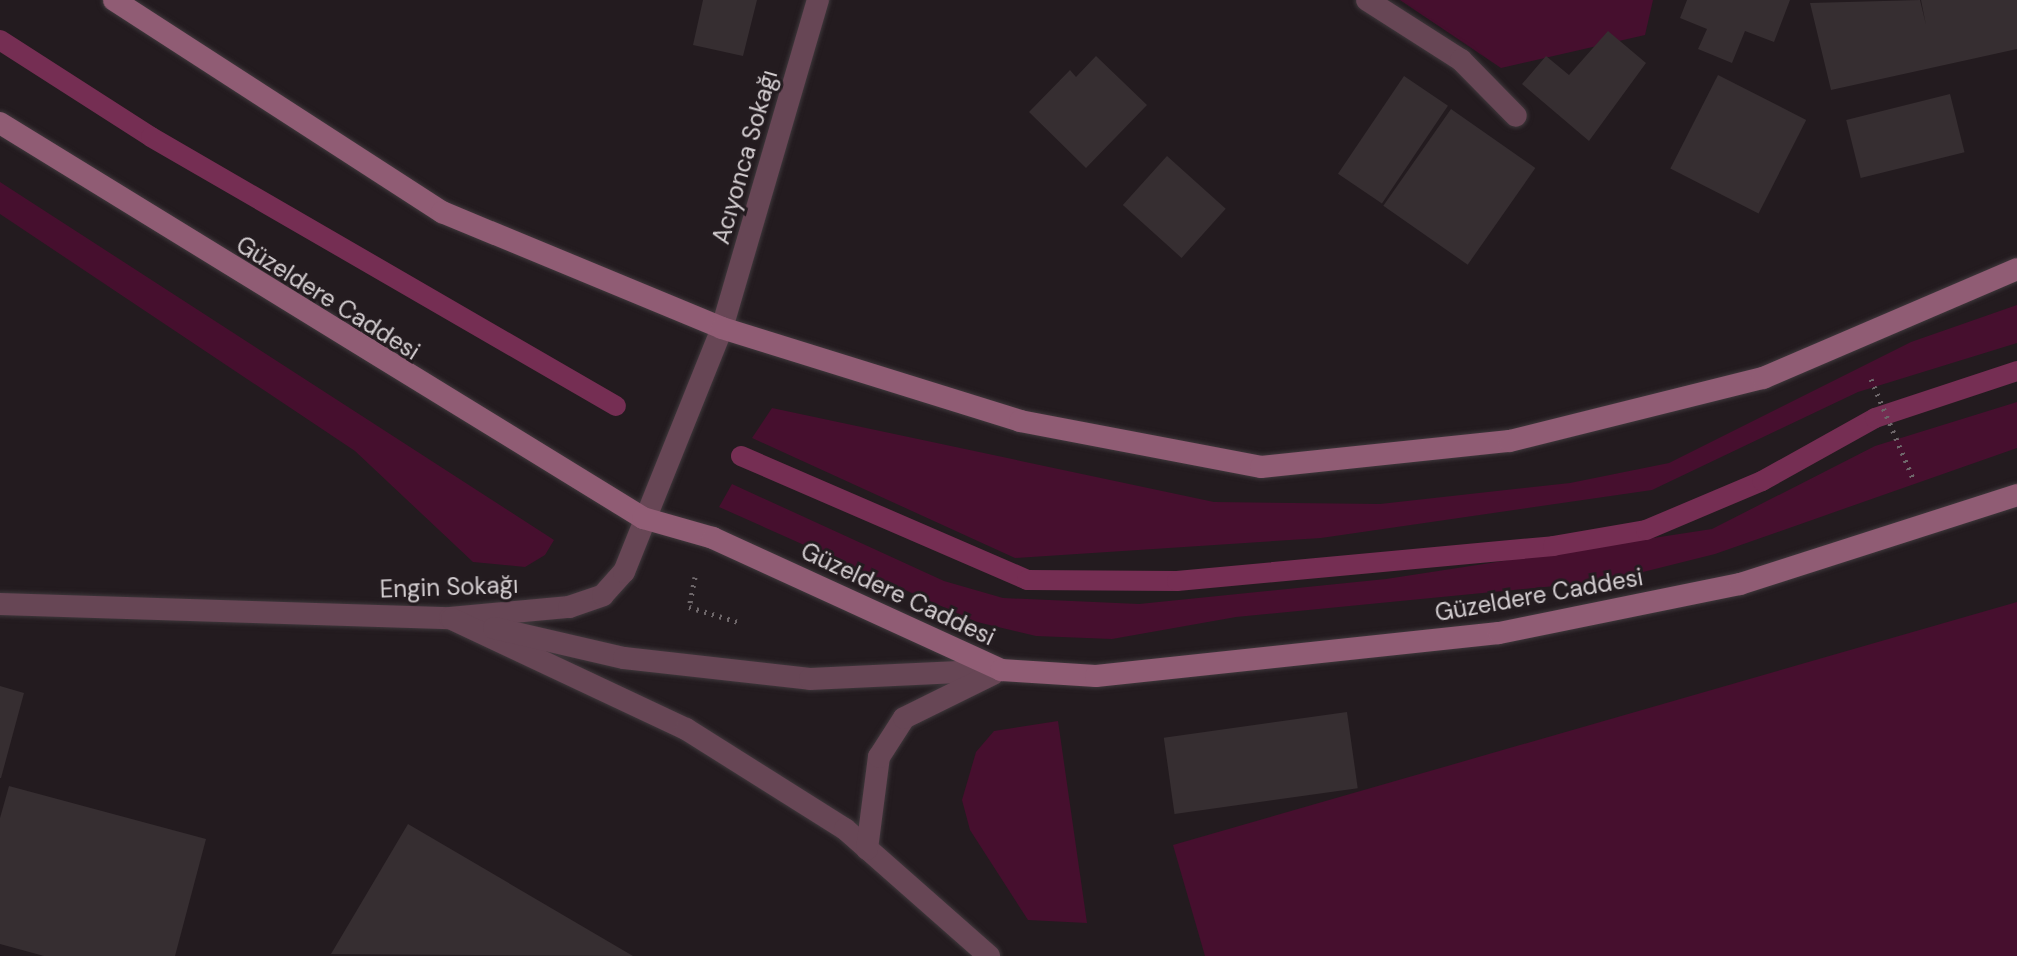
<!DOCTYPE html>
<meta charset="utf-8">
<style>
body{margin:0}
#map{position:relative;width:2017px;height:956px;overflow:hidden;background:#231b1f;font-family:"DM Sans",sans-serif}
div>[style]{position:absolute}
.green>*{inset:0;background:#460f2e}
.stream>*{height:20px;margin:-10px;padding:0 10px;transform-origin:10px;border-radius:10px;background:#752e53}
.building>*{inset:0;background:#362e31;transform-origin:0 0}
.path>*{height:5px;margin-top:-2.5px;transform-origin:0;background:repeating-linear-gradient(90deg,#6e676a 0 2px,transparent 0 8px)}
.roads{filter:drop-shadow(0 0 2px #3f383c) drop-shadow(0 0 2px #3f383c)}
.minor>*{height:22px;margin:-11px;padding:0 11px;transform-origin:11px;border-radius:11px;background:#674655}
.secondary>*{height:22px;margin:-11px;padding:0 11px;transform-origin:11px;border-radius:11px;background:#905c74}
span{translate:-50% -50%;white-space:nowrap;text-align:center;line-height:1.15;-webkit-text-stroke:6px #231b1f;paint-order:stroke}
.street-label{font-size:24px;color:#d5cfd2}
</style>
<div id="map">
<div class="green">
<i style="clip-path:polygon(1400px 0,1653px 0,1645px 35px,1501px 68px)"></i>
<i style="clip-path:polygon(0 182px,554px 540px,545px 555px,525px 567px,473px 562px,355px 451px,0 214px)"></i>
<i style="clip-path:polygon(2017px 305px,2017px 343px,1858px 392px,1652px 490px,1321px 538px,1015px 558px,752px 438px,772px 408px,1214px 502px,1380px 504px,1570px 483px,1669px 463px,1911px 342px)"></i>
<i style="clip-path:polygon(2017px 402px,2017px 448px,1715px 554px,1607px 581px,1236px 617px,1112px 639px,1036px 636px,977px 622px,719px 507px,732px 484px,944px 581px,1003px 598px,1139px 604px,1386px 579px,1712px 529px,1875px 446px)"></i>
<i style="clip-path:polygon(2017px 602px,2017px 956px,1205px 956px,1173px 845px)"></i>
<i style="clip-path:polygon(1058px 721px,1087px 923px,1028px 920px,970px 830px,962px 800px,976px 752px,994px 731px)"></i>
</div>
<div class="stream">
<i style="left:0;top:40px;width:179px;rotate:32.7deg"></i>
<i style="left:151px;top:137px;width:537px;rotate:30.05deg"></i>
<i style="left:741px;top:456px;width:312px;rotate:23.4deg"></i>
<i style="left:1027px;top:580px;width:150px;rotate:0.4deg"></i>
<i style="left:1177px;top:581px;width:378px;rotate:-5.3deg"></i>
<i style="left:1553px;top:546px;width:94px;rotate:-9.8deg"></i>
<i style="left:1646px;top:530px;width:126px;rotate:-22.9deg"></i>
<i style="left:1762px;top:481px;width:129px;rotate:-29.1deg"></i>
<i style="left:1875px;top:418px;width:150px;rotate:-18.3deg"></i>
</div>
<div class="building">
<i style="clip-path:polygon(703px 0,757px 0,743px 56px,693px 45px)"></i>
<i style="clip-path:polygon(1687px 0,1790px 0,1774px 42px,1745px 31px,1732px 63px,1698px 49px,1707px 29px,1680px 18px)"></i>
<i style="clip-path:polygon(1920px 0,1926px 25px,1921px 0,2017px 0,2017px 49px,1831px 90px,1810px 3px)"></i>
<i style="clip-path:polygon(1608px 31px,1646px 63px,1589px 141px,1522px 84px,1546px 56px,1569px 75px)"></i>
<i style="clip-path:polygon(1096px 56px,1147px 105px,1086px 168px,1029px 112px,1070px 70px,1076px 77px)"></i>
<i style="left:1718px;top:75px;width:99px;height:105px;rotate:27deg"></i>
<i style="left:1404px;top:76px;width:53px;height:118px;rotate:34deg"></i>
<i style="left:1950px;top:94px;width:60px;height:107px;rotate:76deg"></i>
<i style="left:1451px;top:109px;width:103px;height:118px;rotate:35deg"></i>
<i style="left:1167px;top:156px;width:79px;height:66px;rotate:42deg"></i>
<i style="clip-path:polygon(0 686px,24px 693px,1px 778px,0 778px)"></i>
<i style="left:1347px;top:712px;width:77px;height:185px;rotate:82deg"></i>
<i style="clip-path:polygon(9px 786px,206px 839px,175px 956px,44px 956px,0 944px,0 818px)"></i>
<i style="clip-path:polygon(408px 824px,633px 956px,331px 954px)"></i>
</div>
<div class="path">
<i style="left:1871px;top:379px;width:111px;rotate:67.1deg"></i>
<i style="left:695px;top:577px;width:31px;rotate:101deg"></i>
<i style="left:689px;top:607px;width:51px;rotate:17deg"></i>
</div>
<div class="roads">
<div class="minor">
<i style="left:1367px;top:0;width:112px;rotate:32.6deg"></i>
<i style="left:1461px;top:60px;width:78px;rotate:45.5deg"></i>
<i style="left:0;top:604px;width:450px;rotate:1.8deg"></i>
<i style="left:450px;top:618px;width:120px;rotate:-5.3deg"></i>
<i style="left:569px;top:607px;width:36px;rotate:-19deg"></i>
<i style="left:603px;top:595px;width:31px;rotate:-48deg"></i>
<i style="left:624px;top:572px;width:263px;rotate:-68.1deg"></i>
<i style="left:722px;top:328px;width:342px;rotate:-73.7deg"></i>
<i style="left:452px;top:619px;width:259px;rotate:25.2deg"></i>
<i style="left:686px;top:729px;width:188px;rotate:32.2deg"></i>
<i style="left:845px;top:829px;width:192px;rotate:41.4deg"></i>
<i style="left:494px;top:628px;width:133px;rotate:13deg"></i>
<i style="left:624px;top:658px;width:187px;rotate:6.4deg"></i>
<i style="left:810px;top:679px;width:191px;rotate:-2.7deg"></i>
<i style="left:867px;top:849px;width:93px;rotate:-82.6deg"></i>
<i style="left:879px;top:757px;width:46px;rotate:-57.3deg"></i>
<i style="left:904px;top:718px;width:99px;rotate:-26.3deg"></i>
</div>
<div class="secondary">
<i style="left:114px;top:0;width:391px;rotate:32.9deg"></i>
<i style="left:442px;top:212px;width:303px;rotate:22.5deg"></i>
<i style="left:722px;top:328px;width:312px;rotate:17.3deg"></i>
<i style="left:1020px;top:421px;width:245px;rotate:10.8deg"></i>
<i style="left:1261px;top:467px;width:250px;rotate:-6deg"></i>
<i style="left:1510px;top:441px;width:261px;rotate:-14deg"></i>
<i style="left:1763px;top:378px;width:276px;rotate:-23.2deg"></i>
<i style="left:0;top:123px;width:755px;rotate:31.56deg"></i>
<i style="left:643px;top:518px;width:73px;rotate:15.9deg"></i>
<i style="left:713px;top:538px;width:317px;rotate:24.6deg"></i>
<i style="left:1001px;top:670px;width:95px;rotate:3.6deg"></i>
<i style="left:1096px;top:676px;width:405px;rotate:-6.1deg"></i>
<i style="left:1499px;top:633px;width:246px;rotate:-11.5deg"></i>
<i style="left:1740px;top:584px;width:291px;rotate:-17.8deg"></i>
</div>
</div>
<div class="street-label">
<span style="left:745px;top:157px;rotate:-74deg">Acıyonca Sokağı</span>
<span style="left:328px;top:298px;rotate:32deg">Güzeldere Caddesi</span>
<span style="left:449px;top:587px;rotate:-2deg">Engin Sokağı</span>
<span style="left:898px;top:594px;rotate:25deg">Güzeldere Caddesi</span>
<span style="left:1539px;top:595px;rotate:-10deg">Güzeldere Caddesi</span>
</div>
</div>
